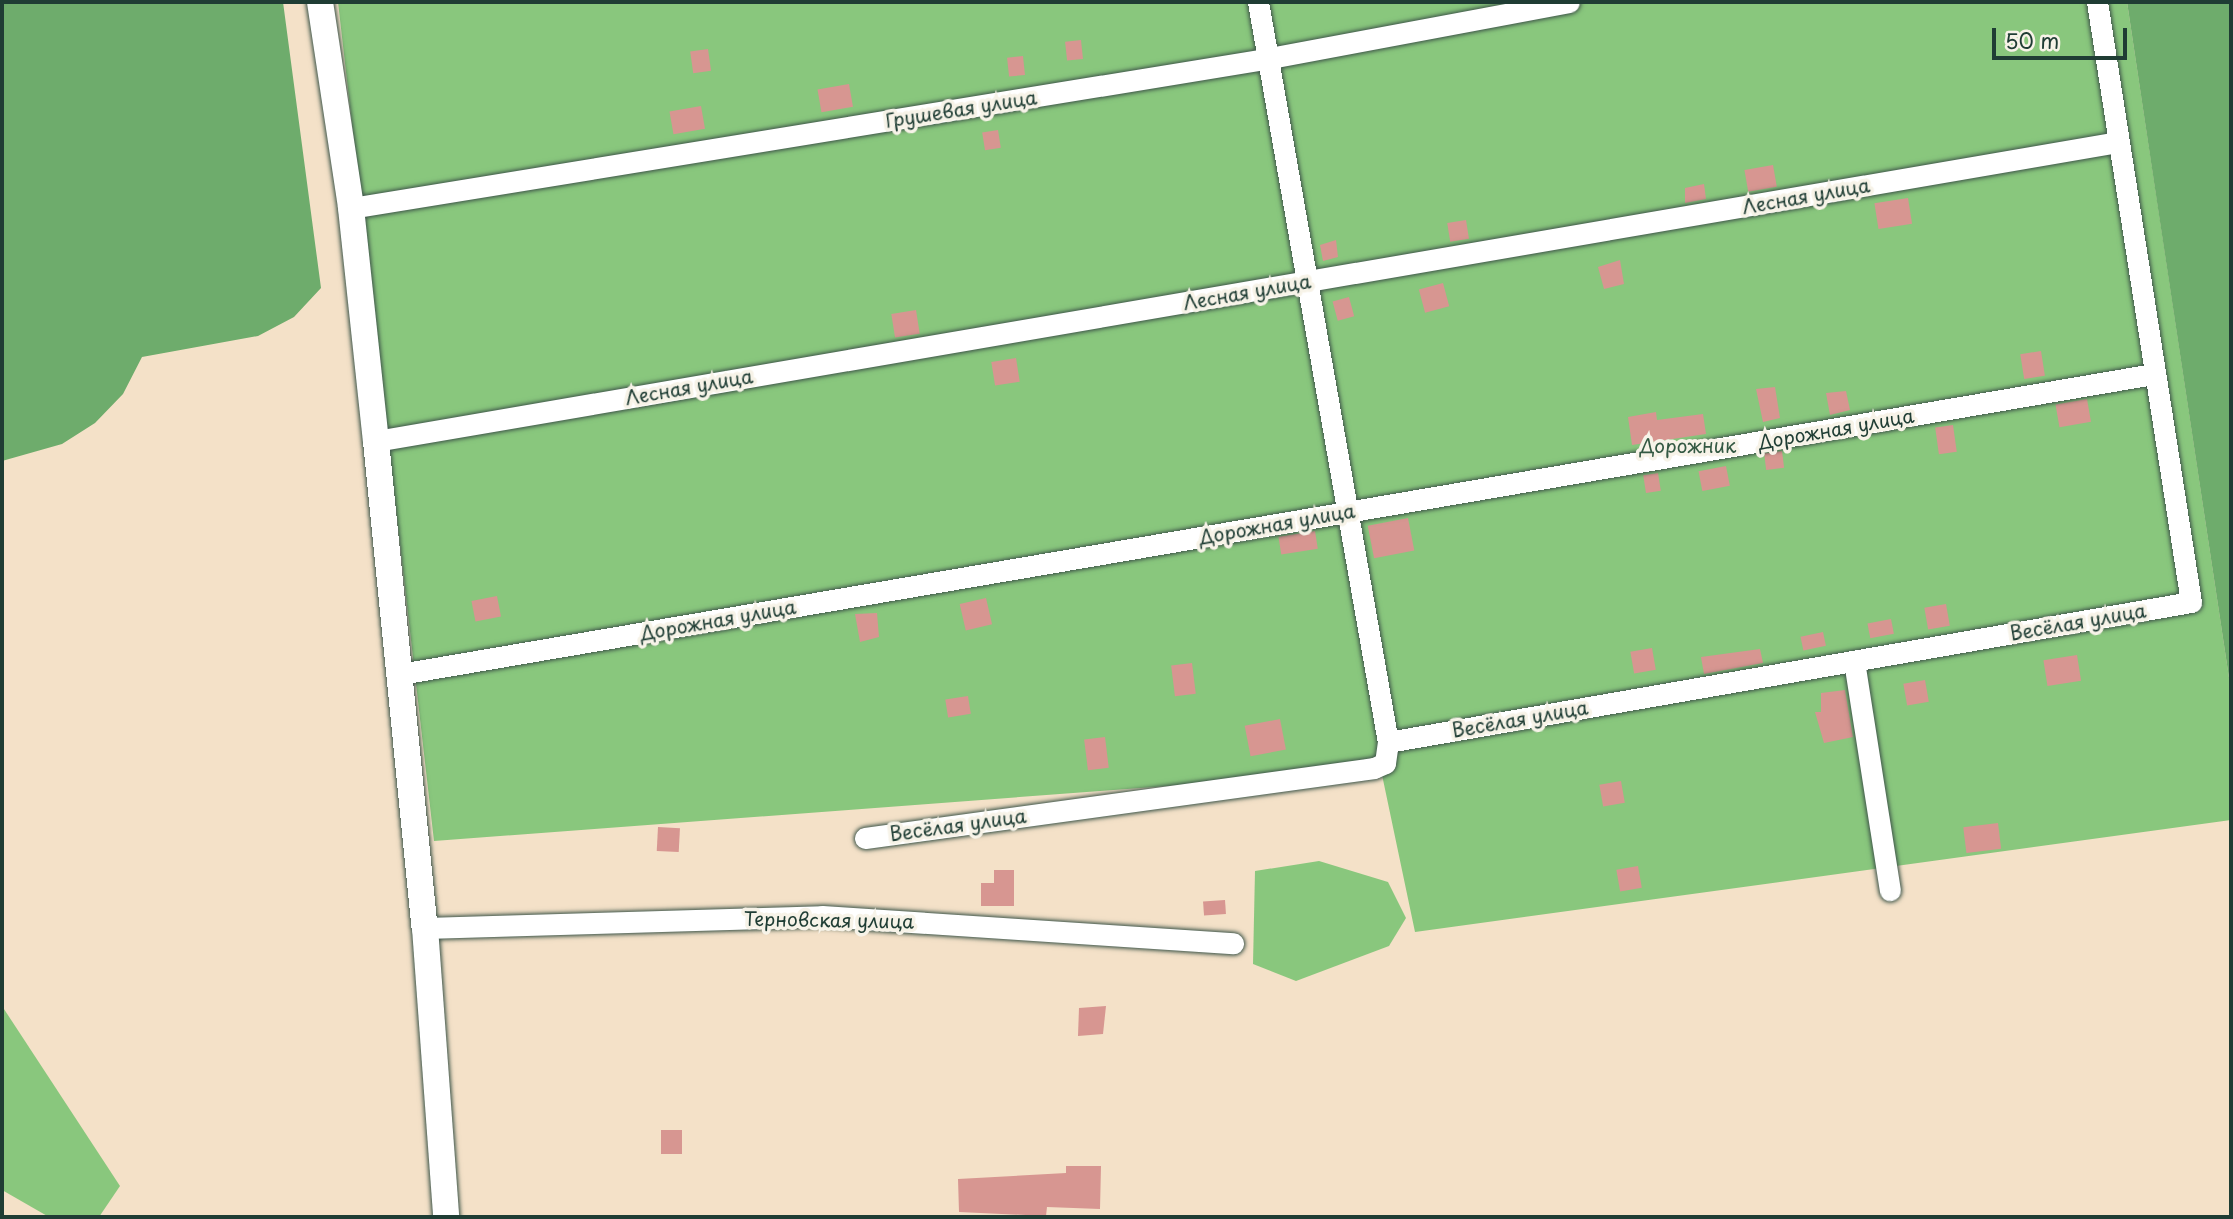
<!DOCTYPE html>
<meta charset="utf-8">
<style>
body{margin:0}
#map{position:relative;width:2233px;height:1219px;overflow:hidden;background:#f4e1c8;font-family:"Playpen Sans",sans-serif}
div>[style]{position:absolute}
.green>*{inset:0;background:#89c77d}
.forest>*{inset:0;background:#6eac6c}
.building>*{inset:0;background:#d79691;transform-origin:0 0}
.roads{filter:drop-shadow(0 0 2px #3f564a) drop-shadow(0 0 2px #3f564a)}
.minor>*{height:21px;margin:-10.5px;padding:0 10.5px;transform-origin:10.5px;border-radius:10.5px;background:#fff}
.tertiary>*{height:26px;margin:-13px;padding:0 13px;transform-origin:13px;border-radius:13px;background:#fff}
span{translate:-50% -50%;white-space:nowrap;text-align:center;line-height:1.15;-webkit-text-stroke:7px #f7f3e8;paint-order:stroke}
.street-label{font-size:19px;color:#1f3d34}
.park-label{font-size:19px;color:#345943}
.frame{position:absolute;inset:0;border:4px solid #1f3d34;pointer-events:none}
.scale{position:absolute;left:1992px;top:28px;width:135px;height:32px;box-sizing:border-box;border:4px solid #1f3d34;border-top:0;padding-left:9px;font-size:21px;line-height:24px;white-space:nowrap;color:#1f3d34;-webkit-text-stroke:5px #f7f3e8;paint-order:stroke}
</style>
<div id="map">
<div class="green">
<i style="clip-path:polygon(338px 2px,2127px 2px,2231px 691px,2231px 820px,1415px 932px,1381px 770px,434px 841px)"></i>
<i style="clip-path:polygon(1319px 861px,1388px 882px,1406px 918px,1389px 946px,1296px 981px,1253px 964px,1255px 871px)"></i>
<i style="clip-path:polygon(2px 1006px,120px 1186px,99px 1217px,49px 1217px,2px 1190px)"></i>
</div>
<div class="forest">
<i style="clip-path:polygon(2px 2px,283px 2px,321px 288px,294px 317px,258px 336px,142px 357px,123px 394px,95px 423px,62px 444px,2px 461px)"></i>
<i style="clip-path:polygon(2127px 2px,2231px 2px,2231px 691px,2157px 202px)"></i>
</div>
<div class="building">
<i style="left:1081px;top:40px;width:19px;height:16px;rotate:84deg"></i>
<i style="left:708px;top:49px;width:22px;height:18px;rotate:82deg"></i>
<i style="left:1023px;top:56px;width:19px;height:16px;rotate:84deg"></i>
<i style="left:849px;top:84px;width:23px;height:32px;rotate:80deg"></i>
<i style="left:701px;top:106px;width:23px;height:32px;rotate:80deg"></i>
<i style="left:998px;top:130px;width:18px;height:16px;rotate:81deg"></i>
<i style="left:1773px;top:165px;width:22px;height:29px;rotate:80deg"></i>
<i style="clip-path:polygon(1704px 184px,1706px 199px,1685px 203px,1685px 188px)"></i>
<i style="left:1908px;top:198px;width:26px;height:34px;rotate:81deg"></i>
<i style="left:1466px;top:220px;width:19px;height:19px;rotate:81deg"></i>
<i style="clip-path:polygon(1336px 240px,1338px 257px,1323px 261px,1320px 245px)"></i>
<i style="clip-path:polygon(1620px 260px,1624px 284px,1604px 289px,1598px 267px)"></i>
<i style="left:1443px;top:283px;width:24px;height:25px;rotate:75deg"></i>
<i style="left:1349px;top:297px;width:20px;height:17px;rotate:75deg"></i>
<i style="left:916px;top:310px;width:24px;height:25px;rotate:81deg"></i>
<i style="left:2041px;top:351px;width:25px;height:21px;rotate:81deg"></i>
<i style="left:1016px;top:358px;width:24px;height:25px;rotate:81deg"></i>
<i style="clip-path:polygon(1775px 387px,1780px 418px,1763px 422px,1756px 389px)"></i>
<i style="clip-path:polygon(1846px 391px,1850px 410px,1830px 415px,1826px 393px)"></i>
<i style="left:2087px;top:399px;width:23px;height:32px;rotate:80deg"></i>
<i style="clip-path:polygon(1656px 412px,1657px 420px,1703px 414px,1706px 434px,1632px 445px,1628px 417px)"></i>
<i style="left:1953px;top:425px;width:27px;height:18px;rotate:82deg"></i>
<i style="left:1782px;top:451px;width:17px;height:18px;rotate:83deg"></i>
<i style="left:1726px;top:466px;width:20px;height:28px;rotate:79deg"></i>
<i style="left:1658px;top:473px;width:18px;height:15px;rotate:81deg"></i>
<i style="left:1408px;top:518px;width:33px;height:41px;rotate:79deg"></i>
<i style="left:1315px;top:531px;width:18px;height:37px;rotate:81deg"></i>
<i style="left:497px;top:596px;width:21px;height:26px;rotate:79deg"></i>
<i style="left:986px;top:598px;width:27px;height:27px;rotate:77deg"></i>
<i style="left:1946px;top:604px;width:22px;height:22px;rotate:80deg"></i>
<i style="clip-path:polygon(877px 613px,879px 637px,860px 642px,855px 614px)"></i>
<i style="left:1891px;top:619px;width:15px;height:24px;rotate:79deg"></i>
<i style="left:1823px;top:632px;width:14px;height:23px;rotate:78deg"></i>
<i style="left:1652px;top:648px;width:22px;height:22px;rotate:80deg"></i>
<i style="clip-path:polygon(1760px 649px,1763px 663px,1704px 674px,1701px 657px)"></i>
<i style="left:2077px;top:655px;width:26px;height:34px;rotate:81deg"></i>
<i style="left:1192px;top:663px;width:31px;height:21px;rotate:83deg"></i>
<i style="left:1925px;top:680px;width:22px;height:22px;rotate:80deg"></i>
<i style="clip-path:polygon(1845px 690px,1853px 737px,1824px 743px,1815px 712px,1821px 712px,1821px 693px)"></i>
<i style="left:968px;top:696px;width:18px;height:23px;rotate:81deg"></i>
<i style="left:1280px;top:719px;width:31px;height:36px;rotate:79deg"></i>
<i style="left:1105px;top:737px;width:31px;height:21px;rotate:83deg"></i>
<i style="left:1621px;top:781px;width:22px;height:22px;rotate:80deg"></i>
<i style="left:1998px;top:823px;width:26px;height:35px;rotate:83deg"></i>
<i style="left:658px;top:827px;width:22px;height:24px;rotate:3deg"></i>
<i style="left:1638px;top:866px;width:22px;height:22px;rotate:80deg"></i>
<i style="clip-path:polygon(994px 870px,1014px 870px,1014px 906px,981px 906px,981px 883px,994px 883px)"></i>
<i style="left:1225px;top:900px;width:14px;height:22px;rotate:86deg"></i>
<i style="clip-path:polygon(1106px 1006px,1103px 1034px,1078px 1036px,1079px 1008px)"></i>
<i style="left:661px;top:1130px;width:21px;height:24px"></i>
<i style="clip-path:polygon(1066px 1166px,1101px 1166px,1100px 1209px,1047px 1207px,1046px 1216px,959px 1212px,958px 1179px,1066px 1173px)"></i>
</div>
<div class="roads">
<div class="minor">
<i style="left:1258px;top:2px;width:751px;rotate:80.04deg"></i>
<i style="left:351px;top:208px;width:926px;rotate:-9.26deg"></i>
<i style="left:1265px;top:59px;width:309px;rotate:-10.6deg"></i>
<i style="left:376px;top:441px;width:1767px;rotate:-9.74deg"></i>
<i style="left:1854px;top:661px;width:232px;rotate:81.1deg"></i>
<i style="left:400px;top:674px;width:1779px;rotate:-9.71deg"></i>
<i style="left:865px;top:838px;width:514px;rotate:-7.83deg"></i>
<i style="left:1374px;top:768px;width:12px;rotate:-24deg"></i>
<i style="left:1385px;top:763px;width:21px;rotate:-82deg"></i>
<i style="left:1388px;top:742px;width:815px;rotate:-9.89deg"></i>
<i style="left:2191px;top:602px;width:607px;rotate:-98.9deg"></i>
<i style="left:425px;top:928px;width:397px;rotate:-1.7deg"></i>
<i style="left:822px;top:916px;width:412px;rotate:3.8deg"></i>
</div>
<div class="tertiary">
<i style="left:320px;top:2px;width:208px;rotate:81.4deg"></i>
<i style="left:351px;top:208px;width:234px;rotate:83.9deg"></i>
<i style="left:376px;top:441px;width:489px;rotate:84.3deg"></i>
<i style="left:425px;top:928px;width:290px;rotate:85.8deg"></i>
</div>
</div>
<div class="street-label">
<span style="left:961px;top:109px;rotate:-9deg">Грушевая улица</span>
<span style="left:1806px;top:196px;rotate:-10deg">Лесная улица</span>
<span style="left:1247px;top:292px;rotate:-10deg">Лесная улица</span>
<span style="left:689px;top:387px;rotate:-10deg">Лесная улица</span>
<span style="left:1836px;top:429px;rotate:-10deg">Дорожная улица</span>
<span style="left:1277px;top:524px;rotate:-10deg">Дорожная улица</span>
<span style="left:718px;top:620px;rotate:-10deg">Дорожная улица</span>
<span style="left:2078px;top:622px;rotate:-10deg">Весёлая улица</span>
<span style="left:1520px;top:719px;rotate:-10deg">Весёлая улица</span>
<span style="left:958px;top:825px;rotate:-8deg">Весёлая улица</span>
<span style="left:829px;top:920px;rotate:1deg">Терновская улица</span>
</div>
<div class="park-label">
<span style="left:1688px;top:446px">Дорожник</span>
</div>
<div class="frame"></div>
<div class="scale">50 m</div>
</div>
